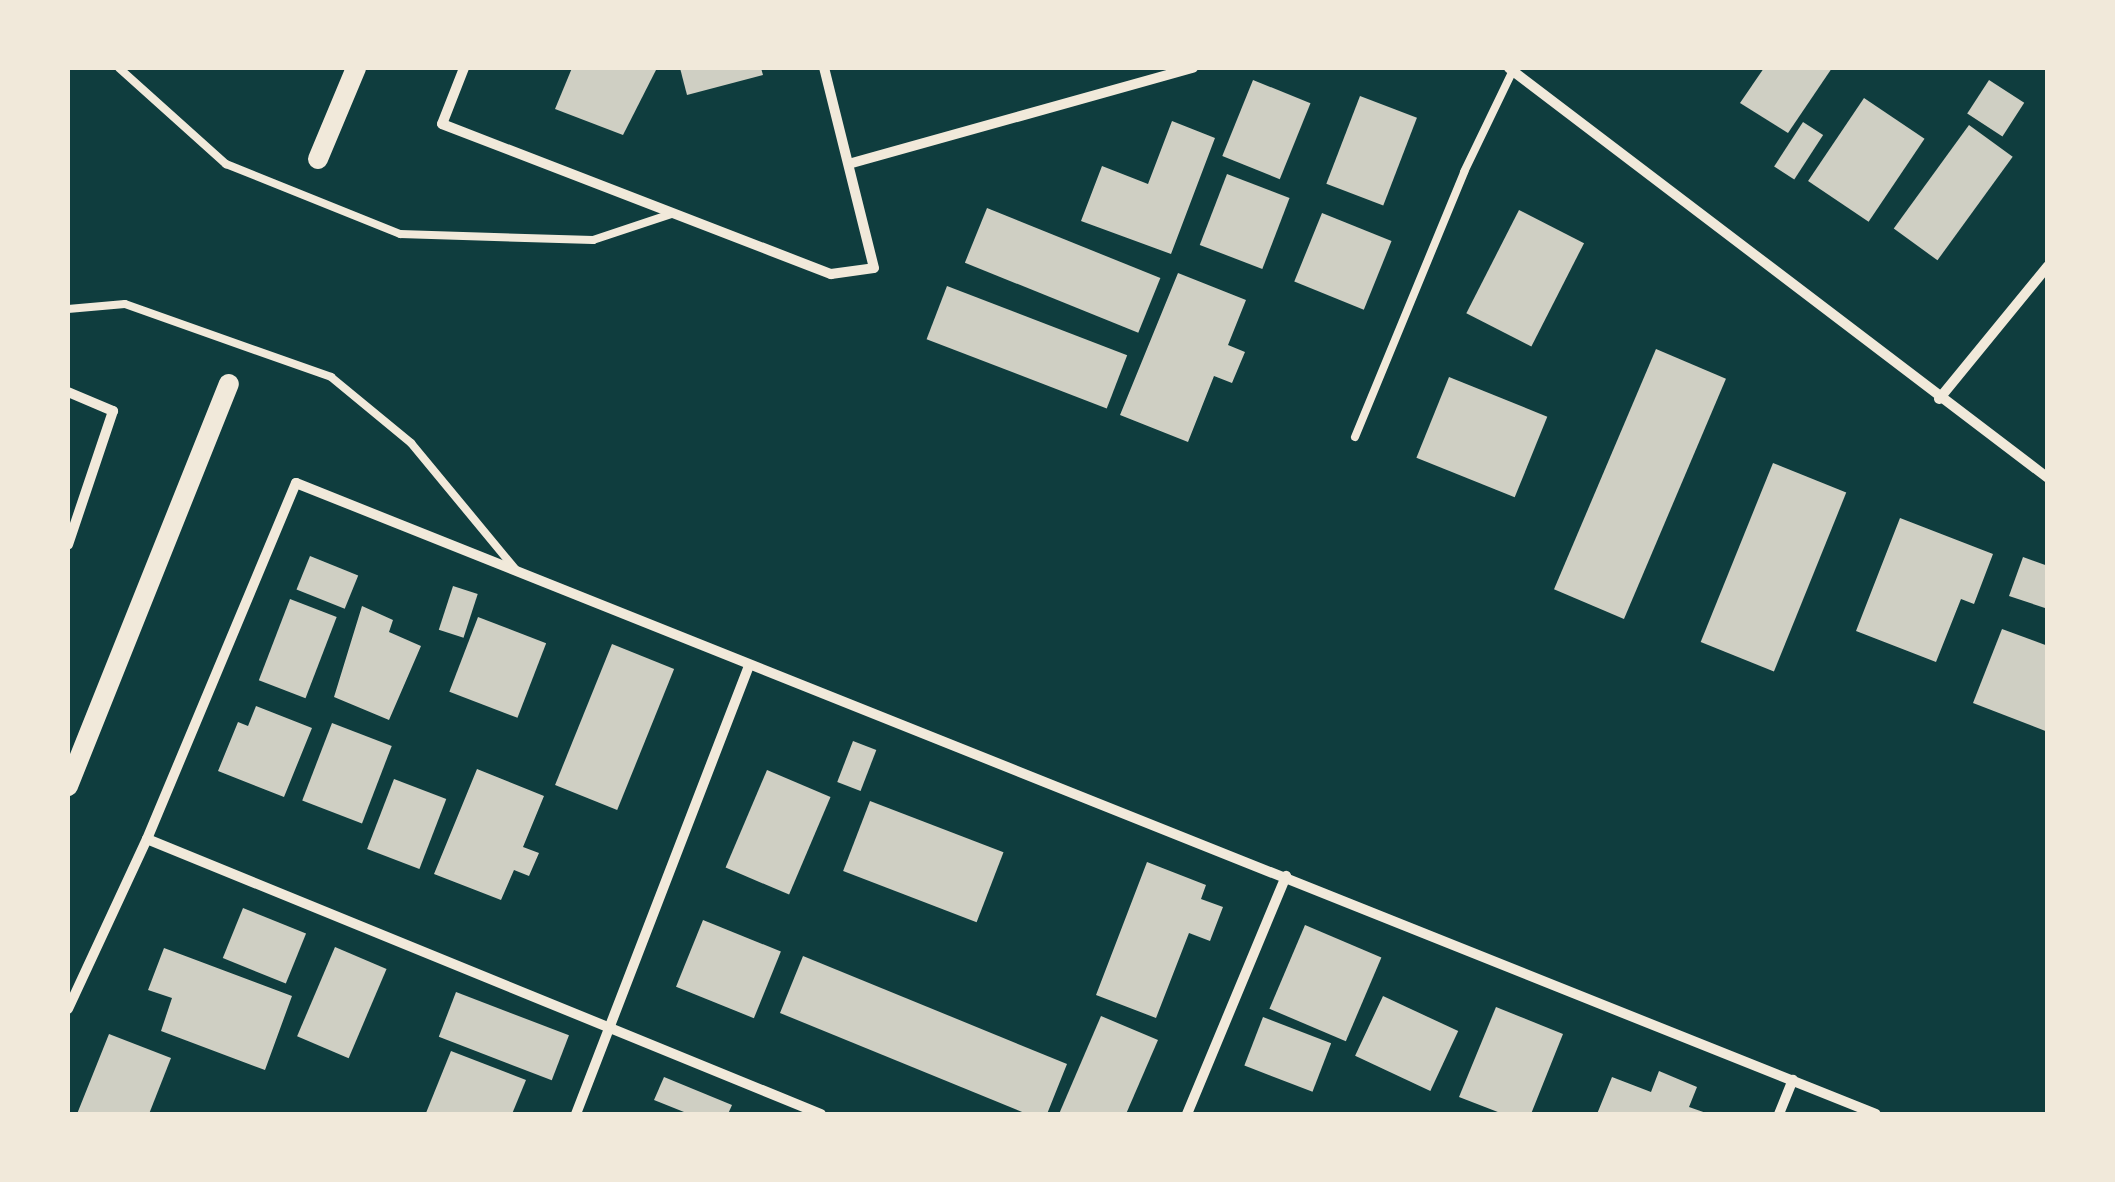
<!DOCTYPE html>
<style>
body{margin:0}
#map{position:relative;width:2115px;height:1182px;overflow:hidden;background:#0f3d3e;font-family:"Playfair Display",serif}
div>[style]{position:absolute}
.building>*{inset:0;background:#cfcfc3;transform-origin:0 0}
.service>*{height:8px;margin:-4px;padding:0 4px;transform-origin:4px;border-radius:4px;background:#f1e9da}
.minor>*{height:10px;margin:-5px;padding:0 5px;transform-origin:5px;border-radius:5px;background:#f1e9da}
.secondary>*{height:20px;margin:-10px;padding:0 10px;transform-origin:10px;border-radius:10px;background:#f1e9da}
span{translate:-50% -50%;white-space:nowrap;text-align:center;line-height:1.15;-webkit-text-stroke:10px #f1e9da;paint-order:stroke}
.frame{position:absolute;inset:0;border:70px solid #f1e9da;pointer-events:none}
</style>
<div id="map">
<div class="building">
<i style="clip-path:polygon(572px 68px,657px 68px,623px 135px,555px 109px)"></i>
<i style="clip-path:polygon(680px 68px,761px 68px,763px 75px,687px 95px)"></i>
<i style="clip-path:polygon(1764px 68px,1832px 68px,1788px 133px,1740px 103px)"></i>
<i style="left:1253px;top:80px;width:62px;height:82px;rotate:22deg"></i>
<i style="left:1989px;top:80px;width:42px;height:40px;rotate:33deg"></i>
<i style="left:1360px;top:96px;width:61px;height:94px;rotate:21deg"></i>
<i style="left:1864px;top:98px;width:73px;height:100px;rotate:34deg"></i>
<i style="clip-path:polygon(1172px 121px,1215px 138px,1171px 254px,1081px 221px,1102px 166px,1148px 184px)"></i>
<i style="left:1803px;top:122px;width:24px;height:53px;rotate:33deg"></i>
<i style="left:1969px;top:125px;width:54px;height:128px;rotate:36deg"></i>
<i style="left:1227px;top:174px;width:67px;height:76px;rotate:21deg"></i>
<i style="left:987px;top:208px;width:187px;height:59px;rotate:22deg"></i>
<i style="left:1519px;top:210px;width:73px;height:116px;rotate:27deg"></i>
<i style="left:1322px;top:213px;width:75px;height:74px;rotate:22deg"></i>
<i style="clip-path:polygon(1178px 273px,1246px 300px,1228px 345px,1245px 352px,1232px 383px,1214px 376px,1188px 442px,1120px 415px)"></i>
<i style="left:947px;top:286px;width:193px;height:57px;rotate:21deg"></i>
<i style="left:1656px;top:349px;width:76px;height:261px;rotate:23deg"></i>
<i style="left:1449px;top:377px;width:106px;height:87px;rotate:22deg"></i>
<i style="left:1773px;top:463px;width:79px;height:193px;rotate:22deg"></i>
<i style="clip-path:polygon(1900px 518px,1993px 554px,1974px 604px,1961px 599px,1936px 662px,1856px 631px)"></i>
<i style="left:310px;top:556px;width:52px;height:36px;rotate:22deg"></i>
<i style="clip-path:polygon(2023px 557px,2048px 566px,2048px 609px,2009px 596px)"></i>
<i style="left:453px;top:586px;width:26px;height:46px;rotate:18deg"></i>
<i style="left:290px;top:599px;width:50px;height:87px;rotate:21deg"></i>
<i style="clip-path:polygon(362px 606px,393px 620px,389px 632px,421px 646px,389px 720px,334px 697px)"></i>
<i style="left:478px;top:617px;width:73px;height:80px;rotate:21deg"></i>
<i style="clip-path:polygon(2002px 629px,2048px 646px,2048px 732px,1973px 703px)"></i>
<i style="left:612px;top:644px;width:67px;height:152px;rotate:22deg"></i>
<i style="clip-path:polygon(256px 706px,312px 728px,284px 797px,218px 771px,238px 722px,248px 726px)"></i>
<i style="left:332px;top:723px;width:64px;height:83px;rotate:21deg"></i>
<i style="left:853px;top:741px;width:25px;height:44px;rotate:21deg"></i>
<i style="clip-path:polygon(477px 769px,544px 796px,523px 847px,539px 853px,529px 876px,514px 870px,501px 900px,434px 874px)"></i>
<i style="left:767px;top:770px;width:69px;height:106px;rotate:23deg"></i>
<i style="left:394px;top:779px;width:56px;height:75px;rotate:21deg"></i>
<i style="left:870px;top:801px;width:143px;height:75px;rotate:21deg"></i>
<i style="clip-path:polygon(1147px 862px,1206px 885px,1201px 899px,1223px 907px,1210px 941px,1189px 933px,1156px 1018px,1096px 995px)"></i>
<i style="left:243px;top:908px;width:68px;height:54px;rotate:22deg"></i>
<i style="left:703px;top:920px;width:84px;height:72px;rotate:22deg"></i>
<i style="left:1305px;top:925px;width:83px;height:91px;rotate:23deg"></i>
<i style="left:335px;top:947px;width:56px;height:97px;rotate:23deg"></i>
<i style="clip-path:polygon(164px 948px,292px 996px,265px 1070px,161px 1031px,172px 998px,148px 990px)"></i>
<i style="clip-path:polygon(803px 956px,1067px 1064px,1047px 1114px,1027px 1114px,780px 1013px)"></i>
<i style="left:456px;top:992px;width:121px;height:48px;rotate:21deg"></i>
<i style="left:1383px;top:996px;width:83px;height:66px;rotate:25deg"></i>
<i style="clip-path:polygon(1496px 1007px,1563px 1034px,1531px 1114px,1503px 1114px,1459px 1097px)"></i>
<i style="clip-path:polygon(1101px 1016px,1158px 1040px,1126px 1114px,1059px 1114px)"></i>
<i style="left:1263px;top:1017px;width:73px;height:52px;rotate:21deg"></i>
<i style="clip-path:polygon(109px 1034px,171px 1058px,149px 1114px,77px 1114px)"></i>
<i style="clip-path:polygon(451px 1051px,526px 1080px,512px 1114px,426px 1113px)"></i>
<i style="clip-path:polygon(1659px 1071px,1697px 1087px,1689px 1107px,1709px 1114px,1597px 1114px,1612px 1077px,1651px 1092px)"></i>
<i style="clip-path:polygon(664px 1077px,732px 1105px,728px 1114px,689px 1114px,654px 1100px)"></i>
</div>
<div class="service">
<i style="left:119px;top:68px;width:144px;rotate:41.9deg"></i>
<i style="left:226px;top:164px;width:188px;rotate:21.9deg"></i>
<i style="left:400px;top:234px;width:193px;rotate:1.8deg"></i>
<i style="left:593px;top:240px;width:82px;rotate:-18.4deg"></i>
<i style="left:68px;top:309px;width:57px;rotate:-5deg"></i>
<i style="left:125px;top:304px;width:219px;rotate:19.5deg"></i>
<i style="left:331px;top:377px;width:104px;rotate:39.5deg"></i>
<i style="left:411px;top:443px;width:165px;rotate:50.4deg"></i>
<i style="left:1355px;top:437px;width:287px;rotate:-67.6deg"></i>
<i style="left:1464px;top:172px;width:113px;rotate:-64.3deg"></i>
</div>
<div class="minor">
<i style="left:464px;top:68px;width:60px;rotate:111.4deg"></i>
<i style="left:442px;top:124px;width:417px;rotate:21.1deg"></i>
<i style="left:831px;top:274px;width:43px;rotate:-7.9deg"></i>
<i style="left:874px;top:268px;width:206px;rotate:-104deg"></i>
<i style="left:1509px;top:68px;width:677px;rotate:37.26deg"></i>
<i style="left:852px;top:163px;width:354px;rotate:-15.6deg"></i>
<i style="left:68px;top:392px;width:49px;rotate:22.9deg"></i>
<i style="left:113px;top:411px;width:141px;rotate:108.6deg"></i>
<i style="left:1939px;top:399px;width:172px;rotate:-50.7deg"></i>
<i style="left:147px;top:839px;width:728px;rotate:22.2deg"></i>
<i style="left:68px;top:1009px;width:187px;rotate:-65.1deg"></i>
<i style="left:147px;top:839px;width:386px;rotate:-67.3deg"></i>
<i style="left:296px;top:483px;width:1701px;rotate:21.77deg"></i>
<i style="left:576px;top:1114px;width:480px;rotate:-68.9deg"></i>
<i style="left:1187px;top:1114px;width:258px;rotate:-67.4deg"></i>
<i style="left:1779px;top:1114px;width:37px;rotate:-68deg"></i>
</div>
<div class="secondary">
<i style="left:318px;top:159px;width:99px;rotate:-67.3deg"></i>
<i style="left:68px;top:786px;width:433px;rotate:-68.2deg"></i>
</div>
<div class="frame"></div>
</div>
